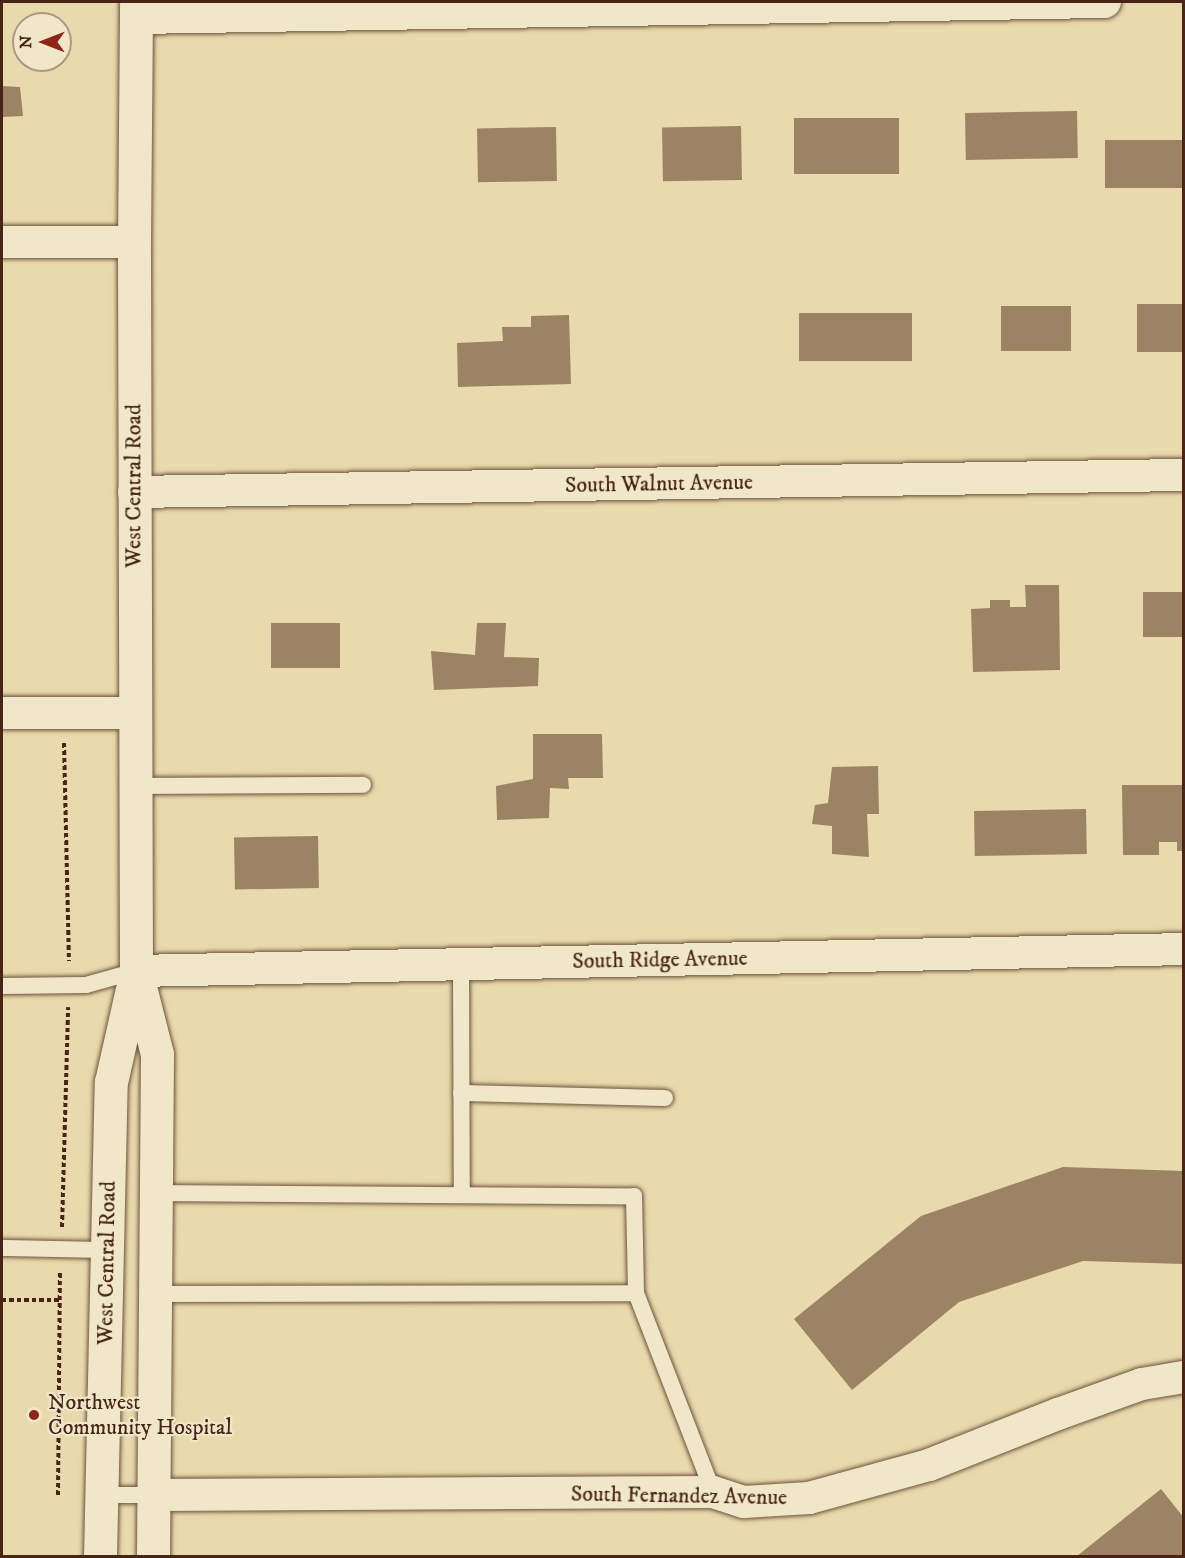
<!DOCTYPE html>
<style>
body{margin:0}
#map{position:relative;width:1185px;height:1558px;overflow:hidden;background:#e8daac;font-family:"IM FELL DW Pica",serif}
div>[style]{position:absolute}
.building>*{inset:0;background:#9b8364;transform-origin:0 0}
.path>*{height:4px;margin-top:-2px;transform-origin:0;background:repeating-linear-gradient(90deg,#482417 0 4.5px,transparent 0 7.5px)}
.roads{filter:drop-shadow(0 0 2px #70523c) drop-shadow(0 0 2px #70523c)}
.lane>*{height:16px;margin:-8px;padding:0 8px;transform-origin:8px;border-radius:8px;background:#f0e7c9}
.street>*{height:32px;margin:-16px;padding:0 16px;transform-origin:16px;border-radius:16px;background:#f0e7c9}
.secondary>*{height:33px;margin:-16.5px;padding:0 16.5px;transform-origin:16.5px;border-radius:16.5px;background:#f0e7c9}
.dots>*{width:16px;height:16px;translate:-50% -50%;box-sizing:border-box;border:3px solid #f0e7c9;border-radius:50%}
span{translate:-50% -50%;white-space:nowrap;text-align:center;line-height:1.15;-webkit-text-stroke:4.5px #f0e7c9;paint-order:stroke}
.street-label{font-size:22px;color:#482417}
.poi-label{font-size:22px;color:#482417}
.left{translate:0 -50%;text-align:left}
.frame{position:absolute;inset:0;border:3px solid #482417;pointer-events:none}
.north{position:absolute;left:12px;top:12px;width:60px;height:60px;box-sizing:border-box;background:#f0e7c9;border:2px solid #ad9982;border-radius:50%;rotate:270deg;font-size:16px;font-weight:700;line-height:24px;text-align:center;color:#482417}
.north::after{content:'';display:block;margin:auto;width:21px;height:27px;background:#8f2418;clip-path:polygon(50% 0,100% 100%,50% 72%,0 100%)}
</style>
<div id="map">
<div class="building">
<i style="clip-path:polygon(2px 86px,20px 87px,23px 116px,2px 117px)"></i>
<i style="left:1077px;top:111px;width:47px;height:112px;rotate:89deg"></i>
<i style="left:794px;top:118px;width:105px;height:56px"></i>
<i style="left:741px;top:126px;width:54px;height:79px;rotate:89deg"></i>
<i style="left:556px;top:127px;width:54px;height:79px;rotate:89deg"></i>
<i style="left:1184px;top:140px;width:48px;height:79px;rotate:90deg"></i>
<i style="left:1184px;top:304px;width:48px;height:47px;rotate:90deg"></i>
<i style="left:1001px;top:306px;width:70px;height:45px"></i>
<i style="left:912px;top:313px;width:48px;height:113px;rotate:90deg"></i>
<i style="clip-path:polygon(569px 315px,571px 384px,458px 387px,457px 343px,503px 341px,502px 327px,531px 327px,531px 316px)"></i>
<i style="clip-path:polygon(1025px 585px,1059px 585px,1060px 670px,973px 672px,971px 609px,990px 608px,990px 600px,1010px 600px,1010px 607px,1026px 607px)"></i>
<i style="left:1184px;top:592px;width:45px;height:41px;rotate:90deg"></i>
<i style="left:340px;top:623px;width:45px;height:69px;rotate:90deg"></i>
<i style="clip-path:polygon(477px 623px,506px 623px,504px 657px,539px 658px,538px 686px,434px 690px,431px 651px,475px 655px)"></i>
<i style="clip-path:polygon(533px 734px,602px 734px,603px 778px,568px 778px,569px 789px,550px 788px,549px 818px,497px 820px,496px 786px,533px 779px)"></i>
<i style="clip-path:polygon(878px 766px,879px 814px,867px 814px,869px 857px,832px 854px,832px 826px,812px 824px,815px 805px,828px 803px,832px 767px)"></i>
<i style="clip-path:polygon(1122px 785px,1184px 785px,1184px 851px,1177px 851px,1177px 842px,1159px 842px,1159px 855px,1123px 855px)"></i>
<i style="left:1086px;top:809px;width:45px;height:112px;rotate:89deg"></i>
<i style="left:318px;top:836px;width:52px;height:84px;rotate:89deg"></i>
<i style="clip-path:polygon(1063px 1167px,1184px 1171px,1184px 1264px,1083px 1261px,959px 1302px,852px 1390px,794px 1319px,921px 1216px)"></i>
<i style="clip-path:polygon(1161px 1489px,1184px 1518px,1184px 1556px,1077px 1556px)"></i>
</div>
<div class="path">
<i style="left:64px;top:743px;width:218px;rotate:88.7deg"></i>
<i style="left:62px;top:1227px;width:220px;rotate:-88.4deg"></i>
<i style="left:2px;top:1300px;width:58px"></i>
<i style="left:58px;top:1495px;width:224px;rotate:-89.5deg"></i>
</div>
<div class="roads">
<div class="lane">
<i style="left:135px;top:786px;width:228px;rotate:-0.3deg"></i>
<i style="left:461px;top:965px;width:230px;rotate:89.8deg"></i>
<i style="left:2px;top:986px;width:84px;rotate:-0.7deg"></i>
<i style="left:86px;top:985px;width:52px;rotate:-15.6deg"></i>
<i style="left:461px;top:1093px;width:204px;rotate:1.4deg"></i>
<i style="left:156px;top:1193px;width:478px;rotate:0.4deg"></i>
<i style="left:634px;top:1196px;width:97px;rotate:88.8deg"></i>
<i style="left:2px;top:1248px;width:105px;rotate:1.1deg"></i>
<i style="left:155px;top:1294px;width:481px;rotate:-0.1deg"></i>
<i style="left:636px;top:1293px;width:213px;rotate:68.8deg"></i>
<i style="left:101px;top:1495px;width:53px"></i>
</div>
<div class="street">
<i style="left:136px;top:18px;width:969px;rotate:-0.95deg"></i>
<i style="left:2px;top:242px;width:132px"></i>
<i style="left:134px;top:492px;width:1050px;rotate:-0.93deg"></i>
<i style="left:2px;top:713px;width:133px"></i>
<i style="left:136px;top:971px;width:1048px;rotate:-1.2deg"></i>
<i style="left:154px;top:1495px;width:559px;rotate:-0.31deg"></i>
<i style="left:713px;top:1492px;width:33px;rotate:18deg"></i>
<i style="left:744px;top:1502px;width:65px;rotate:-3.5deg"></i>
<i style="left:809px;top:1498px;width:124px;rotate:-15.4deg"></i>
<i style="left:929px;top:1465px;width:139px;rotate:-21.6deg"></i>
<i style="left:1058px;top:1414px;width:89px;rotate:-19.7deg"></i>
<i style="left:1142px;top:1384px;width:43px;rotate:-9.5deg"></i>
</div>
<div class="secondary">
<i style="left:138px;top:979px;width:77px;rotate:75.8deg"></i>
<i style="left:157px;top:1054px;width:502px;rotate:90.46deg"></i>
<i style="left:100px;top:1556px;width:474px;rotate:-88.7deg"></i>
<i style="left:111px;top:1082px;width:114px;rotate:-77.3deg"></i>
<i style="left:136px;top:971px;width:729px;rotate:-90.16deg"></i>
<i style="left:134px;top:242px;width:240px;rotate:-89.5deg"></i>
</div>
</div>
<div class="dots">
<i style="left:34px;top:1415px;background:#8f2418"></i>
</div>
<div class="street-label">
<span style="left:659px;top:484px;rotate:-1deg">South Walnut Avenue</span>
<span style="left:134px;top:486px;rotate:-90deg">West Central Road</span>
<span style="left:660px;top:960px;rotate:-1deg">South Ridge Avenue</span>
<span style="left:107px;top:1263px;rotate:-89deg">West Central Road</span>
<span style="left:679px;top:1496px;rotate:1deg">South Fernandez Avenue</span>
</div>
<div class="poi-label">
<span class="left" style="left:48px;top:1415px">Northwest<br>Community Hospital</span>
</div>
<div class="frame"></div>
<div class="north">N</div>
</div>
